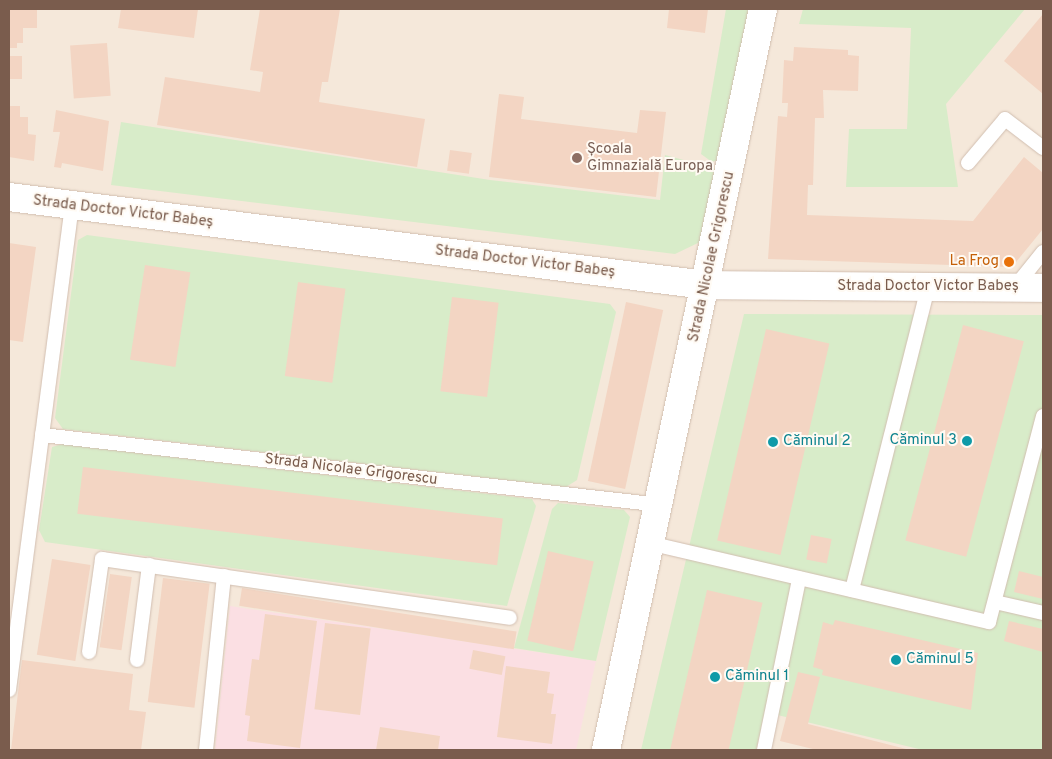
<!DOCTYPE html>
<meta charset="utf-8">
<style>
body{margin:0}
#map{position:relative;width:1052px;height:759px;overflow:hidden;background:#fdf6ec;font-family:Overpass,sans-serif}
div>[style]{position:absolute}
.residential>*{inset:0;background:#f5e8da;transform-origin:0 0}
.medical>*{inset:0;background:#fbdfe3}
.green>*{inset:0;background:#d8ecc9}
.building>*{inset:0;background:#f3d5c3;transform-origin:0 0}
.roads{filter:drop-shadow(0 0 1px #d1beb0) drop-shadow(0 0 1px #d1beb0)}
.lane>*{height:14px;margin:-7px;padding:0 7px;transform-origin:7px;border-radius:7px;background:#fff}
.street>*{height:28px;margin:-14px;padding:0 14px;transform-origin:14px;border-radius:14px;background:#fff}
.secondary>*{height:28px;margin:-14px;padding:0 14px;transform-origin:14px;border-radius:14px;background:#fff}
.dots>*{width:14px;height:14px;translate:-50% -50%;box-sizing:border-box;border:2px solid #fffaf3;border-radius:50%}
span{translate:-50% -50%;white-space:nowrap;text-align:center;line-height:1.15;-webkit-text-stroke:4px #fffaf3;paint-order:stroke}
.education-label{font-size:15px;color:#785e54}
.left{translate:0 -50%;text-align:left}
.street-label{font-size:15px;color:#7a5c4d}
.food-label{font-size:15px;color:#c56008}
.right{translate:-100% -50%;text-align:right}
.culture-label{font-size:15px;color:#0d838f}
.frame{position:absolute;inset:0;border:10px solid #7a5c4d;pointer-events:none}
</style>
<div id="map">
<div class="residential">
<i style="left:9px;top:9px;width:1034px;height:741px"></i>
</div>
<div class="medical">
<i style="clip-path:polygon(230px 606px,596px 661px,576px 750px,215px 750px)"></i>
</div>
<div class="green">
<i style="clip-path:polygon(726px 9px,752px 9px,723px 158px,712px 162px,701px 154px)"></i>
<i style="clip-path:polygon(803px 9px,1025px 9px,946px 104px,958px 187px,846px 187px,849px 129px,907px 129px,911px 28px,799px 24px)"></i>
<i style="clip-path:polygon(121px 122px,490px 180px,660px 200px,665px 155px,717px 169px,700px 242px,675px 254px,111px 185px)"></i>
<i style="clip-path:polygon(87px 235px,610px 304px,616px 312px,577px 480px,566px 487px,63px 429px,55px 418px,78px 240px)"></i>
<i style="clip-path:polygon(744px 314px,1043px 315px,1043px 750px,923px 750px,765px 712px,756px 750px,641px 750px)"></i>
<i style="clip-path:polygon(63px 444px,532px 499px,536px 506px,507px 606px,45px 542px,39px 530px,52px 447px)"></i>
<i style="clip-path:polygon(558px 503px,624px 510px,630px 517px,596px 661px,514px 648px,552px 509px)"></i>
</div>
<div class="building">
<i style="clip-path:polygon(9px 9px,37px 9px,37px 28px,23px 28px,23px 43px,17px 43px,17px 48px,9px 48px)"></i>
<i style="clip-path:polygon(121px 9px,198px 9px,194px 38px,118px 28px)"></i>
<i style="clip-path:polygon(260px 9px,340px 9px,328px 82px,322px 82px,319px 102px,425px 119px,417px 167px,157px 125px,165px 77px,260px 92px,263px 72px,250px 70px)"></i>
<i style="clip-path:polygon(669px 9px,708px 9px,705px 33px,667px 28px)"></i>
<i style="clip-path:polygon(1043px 14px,1043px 94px,1004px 61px)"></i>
<i style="left:107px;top:43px;width:53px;height:37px;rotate:86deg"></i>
<i style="clip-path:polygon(794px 47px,848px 50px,848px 55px,859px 56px,858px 91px,823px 90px,824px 118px,815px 118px,813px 185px,808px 185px,807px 215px,973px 221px,1024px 157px,1043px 173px,1043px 229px,1012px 267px,768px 259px,778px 116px,787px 117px,788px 103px,782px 103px,784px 60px,793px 61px)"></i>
<i style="left:9px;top:56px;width:13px;height:23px"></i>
<i style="clip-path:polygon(499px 94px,524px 97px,521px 119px,637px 133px,640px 110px,666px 112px,656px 197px,489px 177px)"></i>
<i style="clip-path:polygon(9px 106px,20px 106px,20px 117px,28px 117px,28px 134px,36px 135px,34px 161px,9px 157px)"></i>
<i style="clip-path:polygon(56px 110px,109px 121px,103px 171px,62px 163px,61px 168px,54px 167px,60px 132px,53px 132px)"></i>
<i style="left:450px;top:150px;width:22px;height:21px;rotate:8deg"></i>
<i style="clip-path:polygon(9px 243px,36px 247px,23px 342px,9px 340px)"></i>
<i style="left:145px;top:265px;width:46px;height:96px;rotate:9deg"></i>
<i style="left:298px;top:282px;width:48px;height:95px;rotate:8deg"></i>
<i style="left:452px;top:297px;width:47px;height:95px;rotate:7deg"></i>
<i style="left:626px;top:302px;width:38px;height:183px;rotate:12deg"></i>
<i style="left:963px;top:325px;width:63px;height:223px;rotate:15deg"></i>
<i style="left:766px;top:329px;width:65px;height:217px;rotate:13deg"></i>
<i style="left:83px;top:467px;width:423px;height:47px;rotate:7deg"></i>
<i style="left:811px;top:535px;width:21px;height:25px;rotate:11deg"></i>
<i style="left:548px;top:551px;width:47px;height:92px;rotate:13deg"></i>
<i style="left:52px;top:559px;width:39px;height:97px;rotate:9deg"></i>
<i style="clip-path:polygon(1019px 571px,1043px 577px,1043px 599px,1014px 592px)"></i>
<i style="left:110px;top:574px;width:22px;height:74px;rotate:8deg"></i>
<i style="left:163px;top:578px;width:47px;height:125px;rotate:7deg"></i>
<i style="left:242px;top:588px;width:278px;height:18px;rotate:9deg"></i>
<i style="left:707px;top:590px;width:57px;height:165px;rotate:13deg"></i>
<i style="clip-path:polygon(265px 614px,317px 621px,300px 748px,247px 741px,250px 716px,245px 715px,252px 659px,259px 660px)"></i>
<i style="clip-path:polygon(835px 620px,978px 653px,971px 710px,822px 675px,823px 670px,813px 667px,823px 622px,833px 625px)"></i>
<i style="clip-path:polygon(1009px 621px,1043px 629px,1043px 652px,1004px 641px)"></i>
<i style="left:325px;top:623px;width:46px;height:87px;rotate:7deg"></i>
<i style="left:473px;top:650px;width:33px;height:19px;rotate:11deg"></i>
<i style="clip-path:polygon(22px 660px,133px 674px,129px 710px,146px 712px,141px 750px,11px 750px)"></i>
<i style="clip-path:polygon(506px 666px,550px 672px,547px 693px,554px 694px,551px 714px,556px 714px,552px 744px,497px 737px)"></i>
<i style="clip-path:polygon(798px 672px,820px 677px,808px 724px,910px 750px,817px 750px,780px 741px)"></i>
<i style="clip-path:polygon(380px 727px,440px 736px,438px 750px,376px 750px)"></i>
</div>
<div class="roads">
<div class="lane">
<i style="left:968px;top:163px;width:57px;rotate:-49.9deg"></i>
<i style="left:1005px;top:119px;width:48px;rotate:37.3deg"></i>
<i style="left:1015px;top:287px;width:45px;rotate:-51.3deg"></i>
<i style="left:42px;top:435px;width:623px;rotate:6.45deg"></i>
<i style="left:653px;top:544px;width:345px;rotate:13.1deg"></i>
<i style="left:989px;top:622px;width:213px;rotate:-75.3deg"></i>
<i style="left:852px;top:590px;width:311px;rotate:-75.9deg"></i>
<i style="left:995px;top:602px;width:49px;rotate:12.9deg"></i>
<i style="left:89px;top:652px;width:94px;rotate:-82deg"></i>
<i style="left:102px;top:559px;width:412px;rotate:8.2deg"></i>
<i style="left:137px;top:660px;width:96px;rotate:-82.8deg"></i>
<i style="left:9px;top:690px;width:489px;rotate:-82.6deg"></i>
<i style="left:206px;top:750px;width:175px;rotate:-84.1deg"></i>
<i style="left:764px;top:750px;width:175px;rotate:-78.4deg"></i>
</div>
<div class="street">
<i style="left:9px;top:197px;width:703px;rotate:7.2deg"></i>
<i style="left:706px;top:285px;width:337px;rotate:0.5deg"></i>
</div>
<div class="secondary">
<i style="left:606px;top:750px;width:757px;rotate:-78.04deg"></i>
</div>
</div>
<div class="dots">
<i style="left:577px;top:158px;background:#8d6e63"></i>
<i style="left:1009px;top:262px;background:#e8710a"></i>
<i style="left:967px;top:441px;background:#0f9aa8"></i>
<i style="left:773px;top:442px;background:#0f9aa8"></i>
<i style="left:896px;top:660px;background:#0f9aa8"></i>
<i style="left:715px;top:677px;background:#0f9aa8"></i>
</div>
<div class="education-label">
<span class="left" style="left:587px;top:158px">Școala<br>Gimnazială Europa</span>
</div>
<div class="street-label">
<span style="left:123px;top:212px;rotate:7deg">Strada Doctor Victor Babeș</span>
<span style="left:712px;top:257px;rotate:-78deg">Strada Nicolae Grigorescu</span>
<span style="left:525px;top:262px;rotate:7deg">Strada Doctor Victor Babeș</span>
<span style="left:928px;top:287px">Strada Doctor Victor Babeș</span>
<span style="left:351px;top:470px;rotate:7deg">Strada Nicolae Grigorescu</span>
</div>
<div class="food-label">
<span class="right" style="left:999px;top:262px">La Frog</span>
</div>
<div class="culture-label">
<span class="right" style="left:957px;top:441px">Căminul 3</span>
<span class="left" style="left:783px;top:442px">Căminul 2</span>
<span class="left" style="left:906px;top:660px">Căminul 5</span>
<span class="left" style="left:725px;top:677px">Căminul 1</span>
</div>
<div class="frame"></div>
</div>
